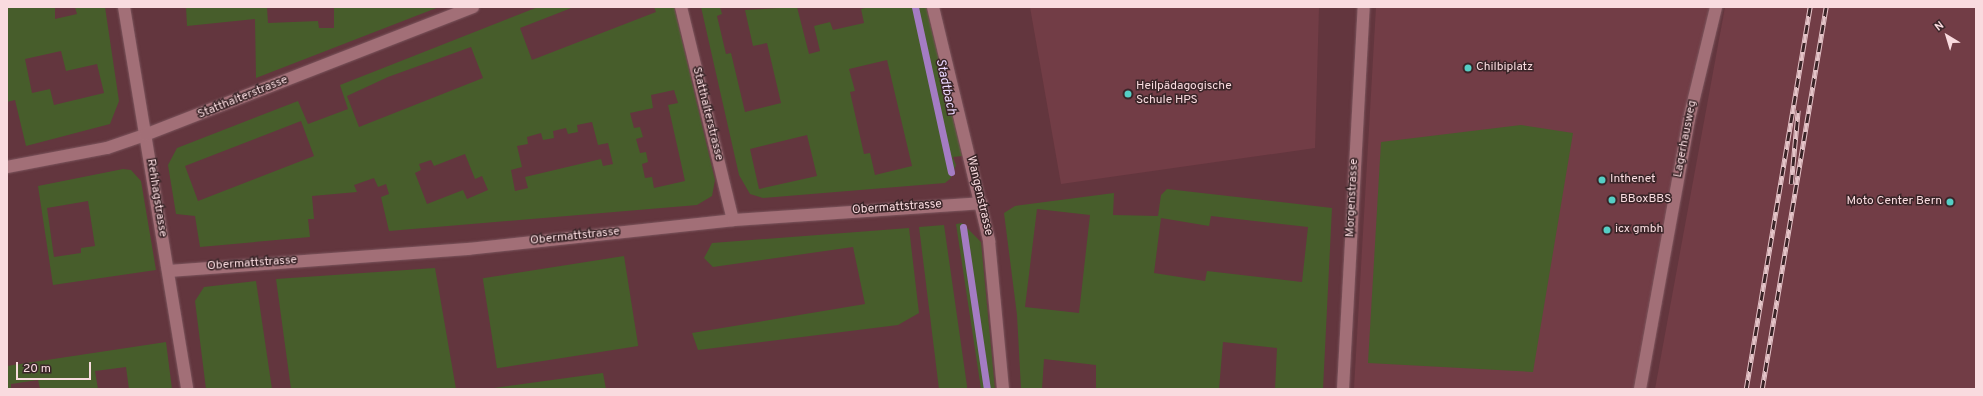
<!DOCTYPE html>
<meta charset="utf-8">
<style>
body{margin:0}
#map{position:relative;width:1983px;height:396px;overflow:hidden;background:#63363e;font-family:Overpass,sans-serif}
div>[style]{position:absolute}
.built>*{inset:0;background:#723d46}
.green>*{inset:0;background:#475d2b;transform-origin:0 0}
.stream>*{height:7px;margin:-3.5px;padding:0 3.5px;transform-origin:3.5px;border-radius:3.5px;background:#a47cc3}
.roads{filter:drop-shadow(0 0 1px #7c555d) drop-shadow(0 0 1px #7c555d)}
.minor>*{height:12px;margin:-6px;padding:0 6px;transform-origin:6px;border-radius:6px;background:#a26f77}
.rail>*{height:4.5px;margin-top:-2.25px;transform-origin:0;background:repeating-linear-gradient(90deg,#3a2528 0 9px,#e4c4c8 0 18px);box-sizing:border-box;border-block:1px solid #e4c4c8}
.dots>*{width:11px;height:11px;translate:-50% -50%;box-sizing:border-box;border:2px solid #3a2528;border-radius:50%}
span{translate:-50% -50%;white-space:nowrap;text-align:center;line-height:1.15;-webkit-text-stroke:3px #3a2528;paint-order:stroke}
.poi-label{font-size:12px;color:#f9dbdf}
.left{translate:0 -50%;text-align:left}
.right{translate:-100% -50%;text-align:right}
.street-label{font-size:12px;color:#f9dbdf}
.water-label{font-size:13px;color:#ebd7fe;font-style:italic}
.frame{position:absolute;inset:0;border:8px solid #f9dbdf;pointer-events:none}
.north{position:absolute;left:1927px;top:16px;width:40px;height:40px;-webkit-text-stroke:3px #3a2528;paint-order:stroke;rotate:322deg;font-size:11px;font-weight:700;line-height:16px;text-align:center;color:#f9dbdf}
.north::after{content:'';display:block;margin:auto;width:14px;height:18px;background:#f9dbdf;clip-path:polygon(50% 0,100% 100%,50% 72%,0 100%)}
.scale{position:absolute;left:16px;top:362px;width:75px;height:18px;box-sizing:border-box;border:2px solid #f9dbdf;border-top:0;padding-left:5px;font-size:12px;line-height:14px;white-space:nowrap;color:#f9dbdf;-webkit-text-stroke:3px #3a2528;paint-order:stroke}
</style>
<div id="map">
<div class="built">
<i style="clip-path:polygon(1030px 7px,1319px 7px,1315px 148px,1061px 184px)"></i>
<i style="clip-path:polygon(1376px 7px,1716px 7px,1647px 389px,1354px 389px)"></i>
<i style="clip-path:polygon(1725px 7px,1976px 7px,1976px 389px,1655px 389px)"></i>
</div>
<div class="green">
<i style="clip-path:polygon(evenodd,7px 7px,55px 7px,55px 19px,77px 14px,75px 7px,105px 7px,119px 101px,110px 124px,26px 146px,15px 100px,7px 102px,7px 7px,61px 51px,66px 71px,97px 64px,104px 93px,54px 105px,50px 89px,32px 93px,25px 59px,61px 51px)"></i>
<i style="clip-path:polygon(186px 7px,267px 7px,268px 23px,318px 21px,319px 28px,334px 28px,334px 7px,439px 7px,256px 78px,255px 19px,187px 26px)"></i>
<i style="clip-path:polygon(evenodd,538px 7px,574px 7px,520px 28px,532px 60px,656px 12px,654px 7px,674px 7px,715px 180px,712px 196px,697px 205px,389px 231px,381px 197px,389px 194px,386px 184px,378px 187px,374px 178px,354px 185px,357px 192px,312px 196px,314px 219px,308px 219px,310px 237px,200px 247px,195px 216px,176px 214px,168px 165px,177px 148px,298px 101px,308px 124px,348px 109px,340px 85px,538px 7px,471px 47px,483px 78px,359px 127px,347px 96px,388px 77px,471px 47px,538px 7px,674px 90px,678px 103px,668px 105px,685px 181px,654px 188px,652px 177px,645px 178px,642px 164px,648px 162px,646px 152px,640px 153px,636px 139px,643px 137px,640px 127px,634px 128px,630px 113px,653px 108px,651px 95px,674px 90px,538px 7px,301px 121px,314px 156px,198px 201px,185px 166px,301px 121px,538px 7px,592px 122px,598px 145px,608px 143px,613px 164px,603px 166px,601px 159px,525px 177px,528px 188px,515px 191px,511px 170px,522px 167px,517px 146px,528px 144px,527px 137px,541px 133px,543px 140px,554px 138px,553px 131px,566px 128px,568px 134px,578px 132px,577px 125px,592px 122px,538px 7px,465px 154px,475px 179px,482px 176px,488px 190px,467px 199px,463px 190px,427px 204px,415px 173px,421px 170px,419px 164px,431px 160px,434px 166px,465px 154px)"></i>
<i style="clip-path:polygon(evenodd,701px 7px,720px 7px,722px 14px,717px 16px,726px 54px,731px 53px,745px 112px,781px 103px,767px 43px,753px 46px,745px 10px,797px 7px,809px 54px,820px 51px,814px 26px,830px 22px,833px 30px,864px 23px,861px 9px,869px 7px,926px 7px,962px 156px,953px 157px,956px 165px,950px 179px,945px 183px,763px 198px,750px 194px,739px 175px,701px 7px,887px 60px,912px 166px,875px 175px,870px 153px,864px 154px,850px 92px,855px 91px,849px 69px,887px 60px,701px 7px,807px 135px,817px 176px,759px 189px,750px 149px,807px 135px)"></i>
<i style="clip-path:polygon(1521px 125px,1573px 133px,1533px 372px,1368px 363px,1381px 142px)"></i>
<i style="clip-path:polygon(evenodd,123px 169px,131px 170px,141px 181px,156px 270px,53px 285px,38px 186px,123px 169px,88px 201px,95px 246px,81px 248px,81px 253px,54px 257px,47px 208px,88px 201px)"></i>
<i style="clip-path:polygon(evenodd,1167px 189px,1332px 208px,1323px 389px,1275px 389px,1277px 348px,1223px 342px,1219px 389px,1096px 389px,1096px 365px,1044px 359px,1042px 389px,1021px 389px,1017px 315px,1004px 213px,1015px 206px,1114px 193px,1113px 215px,1158px 216px,1161px 195px,1167px 189px,1037px 209px,1090px 215px,1079px 313px,1025px 307px,1037px 209px,1167px 189px,1211px 216px,1308px 227px,1302px 282px,1207px 271px,1205px 281px,1154px 273px,1161px 218px,1209px 226px,1211px 216px)"></i>
<i style="clip-path:polygon(962px 223px,981px 242px,995px 389px,981px 389px,956px 224px)"></i>
<i style="clip-path:polygon(944px 225px,967px 386px,967px 389px,939px 389px,919px 227px)"></i>
<i style="clip-path:polygon(909px 228px,919px 313px,898px 325px,698px 350px,692px 333px,865px 304px,853px 247px,713px 267px,704px 258px,712px 243px)"></i>
<i style="left:624px;top:256px;width:91px;height:143px;rotate:81deg"></i>
<i style="clip-path:polygon(435px 268px,456px 389px,291px 389px,276px 279px)"></i>
<i style="clip-path:polygon(256px 281px,272px 389px,206px 389px,195px 301px,204px 287px)"></i>
<i style="clip-path:polygon(166px 342px,172px 389px,129px 389px,126px 367px,95px 371px,98px 389px,40px 389px,38px 380px,11px 384px,11px 389px,7px 389px,7px 366px)"></i>
<i style="clip-path:polygon(603px 373px,606px 389px,494px 389px,494px 388px)"></i>
</div>
<div class="stream">
<i style="left:915px;top:7px;width:169px;rotate:77.7deg"></i>
<i style="left:963px;top:227px;width:164px;rotate:81.6deg"></i>
</div>
<div class="roads">
<div class="minor">
<i style="left:124px;top:7px;width:387px;rotate:80.6deg"></i>
<i style="left:681px;top:7px;width:219px;rotate:76.3deg"></i>
<i style="left:933px;top:7px;width:241px;rotate:76.5deg"></i>
<i style="left:989px;top:241px;width:149px;rotate:84.6deg"></i>
<i style="left:7px;top:167px;width:102px;rotate:-10.8deg"></i>
<i style="left:107px;top:148px;width:40px;rotate:-18.9deg"></i>
<i style="left:145px;top:135px;width:352px;rotate:-21.3deg"></i>
<i style="left:168px;top:271px;width:301px;rotate:-4.2deg"></i>
<i style="left:468px;top:249px;width:267px;rotate:-6.2deg"></i>
<i style="left:733px;top:220px;width:249px;rotate:-3.9deg"></i>
<i style="left:1343px;top:389px;width:383px;rotate:-86.9deg"></i>
<i style="left:1640px;top:389px;width:274px;rotate:-79.7deg"></i>
<i style="left:1689px;top:119px;width:115px;rotate:-76.4deg"></i>
</div>
</div>
<div class="rail">
<i style="left:1791px;top:184px;width:74px;rotate:-84.6deg"></i>
<i style="left:1746px;top:389px;width:387px;rotate:-80.5deg"></i>
<i style="left:1762px;top:389px;width:387px;rotate:-80.5deg"></i>
</div>
<div class="dots">
<i style="left:1468px;top:68px;background:#55cec5"></i>
<i style="left:1128px;top:94px;background:#55cec5"></i>
<i style="left:1602px;top:180px;background:#55cec5"></i>
<i style="left:1612px;top:200px;background:#55cec5"></i>
<i style="left:1950px;top:202px;background:#55cec5"></i>
<i style="left:1607px;top:230px;background:#55cec5"></i>
</div>
<div class="poi-label">
<span class="left" style="left:1476px;top:68px">Chilbiplatz</span>
<span class="left" style="left:1136px;top:94px">Heilpädagogische<br>Schule HPS</span>
<span class="left" style="left:1610px;top:180px">Inthenet</span>
<span class="left" style="left:1620px;top:200px">BBoxBBS</span>
<span class="right" style="left:1942px;top:202px">Moto Center Bern</span>
<span class="left" style="left:1615px;top:230px">icx gmbh</span>
</div>
<div class="street-label">
<span style="left:243px;top:98px;rotate:-22deg">Statthalterstrasse</span>
<span style="left:707px;top:114px;rotate:76deg">Statthalterstrasse</span>
<span style="left:1686px;top:139px;rotate:-79deg">Lagerhausweg</span>
<span style="left:979px;top:196px;rotate:77deg">Wangenstrasse</span>
<span style="left:156px;top:198px;rotate:81deg">Rehhagstrasse</span>
<span style="left:1353px;top:198px;rotate:-87deg">Morgenstrasse</span>
<span style="left:897px;top:208px;rotate:-4deg">Obermattstrasse</span>
<span style="left:575px;top:237px;rotate:-6deg">Obermattstrasse</span>
<span style="left:252px;top:264px;rotate:-4deg">Obermattstrasse</span>
</div>
<div class="water-label">
<span style="left:945px;top:87px;rotate:78deg">Stadtbach</span>
</div>
<div class="frame"></div>
<div class="north">N</div>
<div class="scale">20 m</div>
</div>
